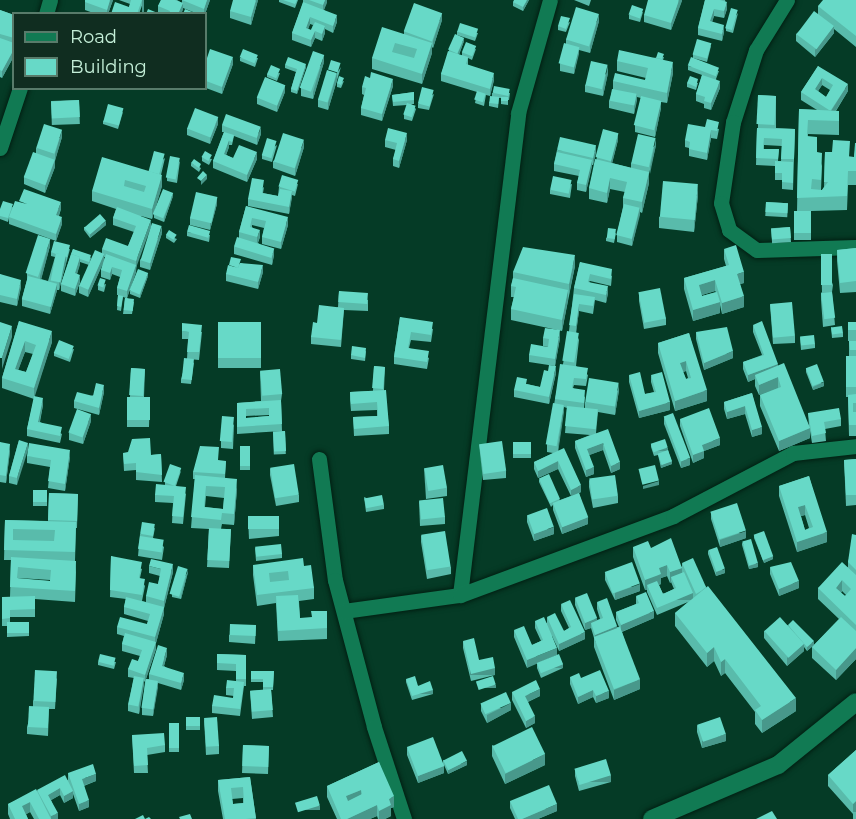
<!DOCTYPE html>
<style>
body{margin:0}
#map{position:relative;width:856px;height:819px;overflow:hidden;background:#053b26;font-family:Montserrat,sans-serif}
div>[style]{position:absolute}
.roads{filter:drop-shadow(0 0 2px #021f12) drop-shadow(0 0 2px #021f12)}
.street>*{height:15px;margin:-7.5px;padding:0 7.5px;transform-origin:7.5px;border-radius:7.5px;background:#117a53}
.secondary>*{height:18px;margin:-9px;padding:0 9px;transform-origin:9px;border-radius:9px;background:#117a53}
.wall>*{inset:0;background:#59bbab;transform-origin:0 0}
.shaded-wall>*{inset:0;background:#48988b;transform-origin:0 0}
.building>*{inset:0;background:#67d9c7;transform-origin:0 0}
span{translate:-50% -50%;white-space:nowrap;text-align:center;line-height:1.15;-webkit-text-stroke:6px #102d20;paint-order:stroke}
.legend{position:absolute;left:12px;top:12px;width:195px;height:78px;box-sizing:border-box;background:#102d20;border:2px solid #587b6a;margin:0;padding:8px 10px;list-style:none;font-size:18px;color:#c4efd8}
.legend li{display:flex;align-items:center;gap:12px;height:30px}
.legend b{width:30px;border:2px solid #587b6a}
</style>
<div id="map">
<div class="roads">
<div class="street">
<i style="left:787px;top:0;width:59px;rotate:121.8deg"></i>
<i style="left:756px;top:50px;width:76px;rotate:107.7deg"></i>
<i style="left:733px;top:122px;width:82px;rotate:98.4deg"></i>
<i style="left:721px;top:203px;width:28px;rotate:73deg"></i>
<i style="left:729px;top:230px;width:34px;rotate:36deg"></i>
<i style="left:757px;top:250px;width:99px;rotate:-1.7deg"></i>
<i style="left:46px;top:14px;width:15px;rotate:-74deg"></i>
<i style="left:0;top:148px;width:63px;rotate:-71.6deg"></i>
<i style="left:319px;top:459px;width:122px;rotate:82.5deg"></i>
<i style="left:335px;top:580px;width:152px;rotate:75.1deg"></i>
<i style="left:374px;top:727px;width:97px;rotate:71.9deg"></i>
<i style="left:460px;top:595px;width:485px;rotate:-83.1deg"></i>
<i style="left:518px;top:113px;width:117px;rotate:-74.2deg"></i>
<i style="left:344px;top:611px;width:117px;rotate:-7.9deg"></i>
<i style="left:460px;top:595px;width:227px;rotate:-20.3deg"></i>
<i style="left:673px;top:516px;width:136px;rotate:-27.7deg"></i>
<i style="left:793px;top:453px;width:63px;rotate:-6.3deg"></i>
</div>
<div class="secondary">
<i style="left:652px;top:819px;width:137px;rotate:-23.2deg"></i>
<i style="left:778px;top:765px;width:100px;rotate:-38.9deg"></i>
</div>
</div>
<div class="wall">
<i style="clip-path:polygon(113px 0,108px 14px,96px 14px,85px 10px,85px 2px)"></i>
<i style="clip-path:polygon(119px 0,144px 0,139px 14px,111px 14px,129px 7px,130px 4px)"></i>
<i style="clip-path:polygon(161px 0,177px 0,182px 3px,182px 0,210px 0,205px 14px,198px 14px,183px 8px,181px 14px,146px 14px,158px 13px,158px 6px)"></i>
<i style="clip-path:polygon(258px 0,251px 25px,230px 18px,230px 11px)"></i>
<i style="clip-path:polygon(279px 0,298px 0,295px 8px,279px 2px)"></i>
<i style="clip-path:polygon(evenodd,303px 0,327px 0,324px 10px,337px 22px,333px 33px,325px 29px,325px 33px,322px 41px,315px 38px,311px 47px,292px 40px,292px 33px,303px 3px,303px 0,310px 24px,313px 25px,311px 30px,308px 29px,310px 24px)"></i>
<i style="clip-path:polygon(529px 0,523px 11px,513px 6px,513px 2px)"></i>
<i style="clip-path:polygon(574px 0,591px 0,589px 6px)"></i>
<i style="clip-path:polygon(682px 0,671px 30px,644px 22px,644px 15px)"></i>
<i style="clip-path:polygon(705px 0,725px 0,727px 9px,724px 18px,714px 16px,712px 22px,724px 32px,722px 41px,698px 35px,698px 28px)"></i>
<i style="clip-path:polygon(856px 0,856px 47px,834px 29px,834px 33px,815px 57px,796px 41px,796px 34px,818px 14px,818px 6px)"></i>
<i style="clip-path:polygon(0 10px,14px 15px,14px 56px,2px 78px,0 77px)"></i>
<i style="clip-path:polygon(643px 12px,640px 22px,629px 19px,629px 15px)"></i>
<i style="clip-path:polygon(738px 13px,733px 33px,726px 31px,726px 28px)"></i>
<i style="clip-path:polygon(442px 20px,433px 48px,432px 47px,432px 53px,422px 84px,372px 69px,372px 58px,404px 34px,404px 31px)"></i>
<i style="clip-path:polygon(599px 21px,590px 53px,579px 50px,574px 74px,560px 71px,560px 64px,566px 44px,566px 39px)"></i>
<i style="clip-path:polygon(570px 22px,566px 32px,558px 30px,558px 26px)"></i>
<i style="clip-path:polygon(457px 31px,478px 33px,475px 41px,457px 35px)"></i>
<i style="clip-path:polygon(464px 41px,459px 55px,462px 56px,462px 52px,476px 49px,472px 60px,468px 58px,468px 65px,494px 80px,490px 96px,486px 95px,484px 106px,475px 103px,477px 92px,441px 81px,441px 74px,449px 52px,449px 50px)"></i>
<i style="clip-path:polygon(711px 46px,707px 62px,693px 58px,693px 54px)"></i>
<i style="clip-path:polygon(664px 57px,663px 60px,673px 73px,667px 103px,661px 102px,661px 108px,655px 137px,635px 132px,635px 125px,641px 98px,637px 97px,634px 114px,609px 108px,609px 101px,613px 89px,613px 81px,645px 80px,646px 78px,617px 71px,617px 61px)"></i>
<i style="clip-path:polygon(240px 58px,258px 58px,255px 67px,240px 61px)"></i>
<i style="clip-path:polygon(206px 61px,233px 64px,222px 94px,206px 88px)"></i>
<i style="clip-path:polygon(324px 62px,313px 99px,301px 96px,301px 88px)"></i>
<i style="clip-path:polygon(285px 65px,306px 67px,297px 94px,291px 92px,291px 89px,296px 72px,285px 68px)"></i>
<i style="clip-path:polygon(688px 66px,719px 71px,716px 79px,720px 88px,711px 110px,704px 108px,704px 104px,696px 101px,696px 94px,702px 75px,688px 70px)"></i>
<i style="clip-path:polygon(evenodd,818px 66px,848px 91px,836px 111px,839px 111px,839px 135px,808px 134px,808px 137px,817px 152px,822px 166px,821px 190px,822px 190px,824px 187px,825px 152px,854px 157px,856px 143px,856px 185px,848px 185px,847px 210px,811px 211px,811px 240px,794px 240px,794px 211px,797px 211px,799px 109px,817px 110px,801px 100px,801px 92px,818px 66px,822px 85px,830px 90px,826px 97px,818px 91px,822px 85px)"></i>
<i style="clip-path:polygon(341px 67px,328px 110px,318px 107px,318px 100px)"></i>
<i style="clip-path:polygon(280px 73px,277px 81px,267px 77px,267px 74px)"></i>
<i style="clip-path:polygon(608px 73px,603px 96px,585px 92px,585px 85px)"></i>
<i style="clip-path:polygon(344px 81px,341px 88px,337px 87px,337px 83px)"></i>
<i style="clip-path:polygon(687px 83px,698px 83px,696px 90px,687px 87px)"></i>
<i style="clip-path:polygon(393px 86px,382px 121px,361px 115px,361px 108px,364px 95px,362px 94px,362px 87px)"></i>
<i style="clip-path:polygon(285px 92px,277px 112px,257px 104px,257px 97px)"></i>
<i style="clip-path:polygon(414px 92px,414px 104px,411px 104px,416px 109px,412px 121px,404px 119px,404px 115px,407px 105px,393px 106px,392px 95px)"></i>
<i style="clip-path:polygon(492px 93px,510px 93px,509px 100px,508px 100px,508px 105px,501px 104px,501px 98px,499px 98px,498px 108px,489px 106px,489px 103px,492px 96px)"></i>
<i style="clip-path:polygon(434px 94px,429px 110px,418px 108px,418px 104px)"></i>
<i style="clip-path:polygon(evenodd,758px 95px,776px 96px,776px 128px,795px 129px,793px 190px,782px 189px,782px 180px,775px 180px,775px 166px,756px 165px,757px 128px,758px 128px,758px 95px,764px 145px,782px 146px,781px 161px,778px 161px,779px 149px,764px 149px,764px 145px)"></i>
<i style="left:79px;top:100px;width:24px;height:28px;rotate:88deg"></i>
<i style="clip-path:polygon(123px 112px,118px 129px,103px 124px,103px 121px)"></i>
<i style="clip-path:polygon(218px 124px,210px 144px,187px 135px,187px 128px)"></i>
<i style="clip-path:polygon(222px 125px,261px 134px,257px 145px,234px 136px,232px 145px,229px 145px,229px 147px,226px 155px,233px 158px,257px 159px,247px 182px,213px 168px,213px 161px,224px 132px,222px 132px)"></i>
<i style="clip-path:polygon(705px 127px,719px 129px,717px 139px,711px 138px,707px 160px,689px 156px,689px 148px,685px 147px,685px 140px)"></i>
<i style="clip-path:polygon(62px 137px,55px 160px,55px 167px,45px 193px,24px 184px,24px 177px,36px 153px,36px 148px)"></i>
<i style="clip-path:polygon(385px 140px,407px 140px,399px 168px,393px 166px,393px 159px,396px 150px,385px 147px)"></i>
<i style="clip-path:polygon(618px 140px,612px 163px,631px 168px,631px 163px,656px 145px,649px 174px,649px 183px,642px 213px,640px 212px,632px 246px,617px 242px,617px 235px,623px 207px,623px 198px,625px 192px,610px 189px,607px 203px,589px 199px,589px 188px,597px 157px)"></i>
<i style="clip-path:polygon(277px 145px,272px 162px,262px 159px,262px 155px)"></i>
<i style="clip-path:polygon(304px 147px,295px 176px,273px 168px,273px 161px)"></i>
<i style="clip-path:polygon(557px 150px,596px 152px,593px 165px,592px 165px,586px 192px,577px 190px,577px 183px,579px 176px,554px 171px,554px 164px)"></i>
<i style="clip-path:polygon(202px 157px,212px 159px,209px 165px,202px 161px)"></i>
<i style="clip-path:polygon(165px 158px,161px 175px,162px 186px,152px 219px,141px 216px,136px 272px,127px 298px,134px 302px,132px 314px,123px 314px,125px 298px,126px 298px,123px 297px,121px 311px,117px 310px,118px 295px,117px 295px,117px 288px,120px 277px,112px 274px,110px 280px,101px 277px,101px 270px,105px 257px,104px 257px,104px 261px,88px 297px,79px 293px,79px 286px,102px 253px,102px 249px,128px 246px,134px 232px,113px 225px,113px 218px,116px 209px,92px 201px,92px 191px,149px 171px)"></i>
<i style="clip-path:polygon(180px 161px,177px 183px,167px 181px,167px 178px)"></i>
<i style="clip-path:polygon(191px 163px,201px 168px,199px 172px,191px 166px)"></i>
<i style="clip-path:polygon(298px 184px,295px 196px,292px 195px,289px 214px,248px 206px,248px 199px,264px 187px,263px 193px,278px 196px,279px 187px)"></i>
<i style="clip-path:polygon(572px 184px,570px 198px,550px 194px,550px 190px)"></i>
<i style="clip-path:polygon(698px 195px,694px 232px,659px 228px,659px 217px)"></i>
<i style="clip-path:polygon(173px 196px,164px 222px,154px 218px,154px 214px)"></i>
<i style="left:766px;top:202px;width:22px;height:14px;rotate:3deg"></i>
<i style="clip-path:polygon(217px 204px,210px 230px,190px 225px,190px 218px)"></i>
<i style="clip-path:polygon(246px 206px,288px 225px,281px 249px,262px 244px,262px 237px,264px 228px,252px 225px,252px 227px,260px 237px,258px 243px,274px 255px,272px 265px,234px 254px,234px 247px,239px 238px,239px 232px)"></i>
<i style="clip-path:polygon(13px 207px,61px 209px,59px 216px,62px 224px,56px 241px,9px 224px,9px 218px,8px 222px,0 219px,0 209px)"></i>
<i style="clip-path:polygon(106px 225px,90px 238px,84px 230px,84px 227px)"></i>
<i style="left:790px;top:227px;width:15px;height:19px;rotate:86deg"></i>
<i style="clip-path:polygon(187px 232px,210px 235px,209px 242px,187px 236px)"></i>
<i style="clip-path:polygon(162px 233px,150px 270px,140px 267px,140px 260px)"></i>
<i style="clip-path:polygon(616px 233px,614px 243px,606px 241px,606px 238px)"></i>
<i style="clip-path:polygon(166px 235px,177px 239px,174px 243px,166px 238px)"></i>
<i style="clip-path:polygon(50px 246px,41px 279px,48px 281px,55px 257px,51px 256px,51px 252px,70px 249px,59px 290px,57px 290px,50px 314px,22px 306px,22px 299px,27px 280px,27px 273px)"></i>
<i style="clip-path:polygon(856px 248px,856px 292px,840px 293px,837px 261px,837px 250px)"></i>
<i style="clip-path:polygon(73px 249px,91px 258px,89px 265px,80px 262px,77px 274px,80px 282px,75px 296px,61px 291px,61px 284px)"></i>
<i style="clip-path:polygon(evenodd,724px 249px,744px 283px,740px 284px,744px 307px,722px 314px,720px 305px,720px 313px,693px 321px,684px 289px,684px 278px,726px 266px,724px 259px,724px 249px,715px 291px,716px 292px,702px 296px,702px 295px,715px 291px)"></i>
<i style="clip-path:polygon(821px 254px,833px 285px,832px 292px,835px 325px,823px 327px,821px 300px,821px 293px,822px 292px)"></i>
<i style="clip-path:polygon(580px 262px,612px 276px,611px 286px,590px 281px,589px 282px,608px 293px,606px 303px,595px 300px,593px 314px,579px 311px,576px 332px,579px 340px,576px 366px,588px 375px,586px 386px,574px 385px,573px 388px,585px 397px,584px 408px,585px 408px,585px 402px,619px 390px,615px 415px,598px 412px,596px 433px,620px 469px,611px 473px,603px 450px,589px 455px,594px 474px,586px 477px,575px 448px,575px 441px,590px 435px,565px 433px,567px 408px,564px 407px,558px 450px,581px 492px,579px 493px,588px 524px,562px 534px,553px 510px,553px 505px,551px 507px,539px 482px,539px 479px,560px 500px,571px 496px,558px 469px,538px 478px,534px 469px,534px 462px,553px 453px,547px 452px,547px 445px,555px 399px,563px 364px,569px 331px,574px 288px)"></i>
<i style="clip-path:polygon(241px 263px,263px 272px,258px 289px,226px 281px,226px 274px)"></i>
<i style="clip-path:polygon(575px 266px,562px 331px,511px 320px,511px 309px,514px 297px,511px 297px,511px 286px,513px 278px,513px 272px)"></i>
<i style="clip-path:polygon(0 274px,21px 287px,17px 306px,0 302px)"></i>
<i style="clip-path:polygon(148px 276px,140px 298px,130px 294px,130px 291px)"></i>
<i style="clip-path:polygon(106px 284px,104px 292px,98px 290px,98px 286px)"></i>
<i style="clip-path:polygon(339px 291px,368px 300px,368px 311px,344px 310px,341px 347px,311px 344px,311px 337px,317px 323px,338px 307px)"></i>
<i style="clip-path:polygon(639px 294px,666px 318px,666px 325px,644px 329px,639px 301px)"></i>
<i style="clip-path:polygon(770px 304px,795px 336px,795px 343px,773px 344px)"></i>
<i style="clip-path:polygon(400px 317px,433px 329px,431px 342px,411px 340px,409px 348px,429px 358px,427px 369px,394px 364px,394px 357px)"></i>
<i style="clip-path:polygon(evenodd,19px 321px,52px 342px,34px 396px,43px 405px,40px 422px,62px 434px,60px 443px,27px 436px,27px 429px,34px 399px,2px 388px,2px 378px,19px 321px,25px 352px,33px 354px,26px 372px,18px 370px,25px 352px)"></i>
<i style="left:218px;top:322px;width:43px;height:46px"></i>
<i style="left:848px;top:322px;width:8px;height:19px"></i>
<i style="clip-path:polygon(753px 325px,778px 366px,809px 426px,808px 413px,841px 419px,841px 426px,825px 429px,826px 441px,812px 443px,810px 431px,810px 438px,779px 451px,760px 406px,760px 395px,778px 388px,759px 395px,755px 386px,755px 379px,748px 382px,743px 369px,743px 362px,762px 355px,753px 332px)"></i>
<i style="clip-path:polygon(831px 327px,843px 333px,843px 337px,832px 338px)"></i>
<i style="clip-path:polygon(182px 331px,202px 332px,199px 360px,189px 359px,194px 363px,191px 384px,181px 383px,181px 379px,187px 359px,188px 339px,182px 339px)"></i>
<i style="clip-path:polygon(696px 332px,733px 358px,704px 370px,696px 339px)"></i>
<i style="clip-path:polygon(evenodd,689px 333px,707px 401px,675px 411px,658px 353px,658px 343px,689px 333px,686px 371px,688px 378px,686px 379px,683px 372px,686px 371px)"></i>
<i style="clip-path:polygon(800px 337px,815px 344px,815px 348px,801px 350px)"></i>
<i style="clip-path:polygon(543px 338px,560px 338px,555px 366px,529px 362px,529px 355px,548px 347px,543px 346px)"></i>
<i style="clip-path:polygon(849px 341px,856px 341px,856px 436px,849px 436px,848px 397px,846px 397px,846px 356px,849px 356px)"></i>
<i style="clip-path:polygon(74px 349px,70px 362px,54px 356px,54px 353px)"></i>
<i style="clip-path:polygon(366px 351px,365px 361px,351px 359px,351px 355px)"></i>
<i style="clip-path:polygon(374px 366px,385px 367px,384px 390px,389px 426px,389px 434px,354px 436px,353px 417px,377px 416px,377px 410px,351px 411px,350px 400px,350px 392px,373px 391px)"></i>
<i style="clip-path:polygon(131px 368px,145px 369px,144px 397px,150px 397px,149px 427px,127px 427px,127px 397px,130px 397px)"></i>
<i style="clip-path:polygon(806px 368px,824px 386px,813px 390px,806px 372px)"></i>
<i style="clip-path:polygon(evenodd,260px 371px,282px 394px,281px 401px,282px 431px,237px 434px,237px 403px,261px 401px,260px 371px,269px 415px,269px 416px,246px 418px,246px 416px,269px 415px)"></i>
<i style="clip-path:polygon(556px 373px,549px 404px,514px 397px,514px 390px,527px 384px,540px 387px)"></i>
<i style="clip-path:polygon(629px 375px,645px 394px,654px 392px,651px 382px,651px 375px,670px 410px,639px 418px,629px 382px)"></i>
<i style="clip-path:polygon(104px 392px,99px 415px,74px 408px,74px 401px)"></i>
<i style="clip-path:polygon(752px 393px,762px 434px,752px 437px,745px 414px,727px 419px,724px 409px,724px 402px)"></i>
<i style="clip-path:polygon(664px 417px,690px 465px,681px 468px,664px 424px)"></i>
<i style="clip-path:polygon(680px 419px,720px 445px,704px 451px,704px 458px,693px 463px,680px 426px)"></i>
<i style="clip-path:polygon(91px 421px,83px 444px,69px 440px,69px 433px)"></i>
<i style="clip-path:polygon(234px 424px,233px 449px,221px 448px,221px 441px)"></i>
<i style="left:285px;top:431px;width:23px;height:12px;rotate:88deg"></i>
<i style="clip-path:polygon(19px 440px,17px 485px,9px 483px,9px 476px)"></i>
<i style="clip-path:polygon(0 442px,10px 451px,6px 483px,0 482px)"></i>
<i style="left:513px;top:442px;width:18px;height:16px"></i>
<i style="clip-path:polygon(479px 444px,506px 471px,506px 478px,483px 480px)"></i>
<i style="clip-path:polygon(651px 444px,668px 450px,672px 464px,661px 468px,658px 455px,654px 456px,651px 447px)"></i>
<i style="left:240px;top:446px;width:10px;height:24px"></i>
<i style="clip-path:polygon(123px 453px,151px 455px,161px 454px,162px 482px,136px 480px,136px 470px,124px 471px)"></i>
<i style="clip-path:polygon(27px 456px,70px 457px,65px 491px,48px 488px,50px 467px,27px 463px)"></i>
<i style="clip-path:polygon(856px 459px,856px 505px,846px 506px,844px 460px)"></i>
<i style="clip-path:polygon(evenodd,219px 461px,226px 461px,225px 478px,237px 489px,234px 525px,222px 524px,221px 529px,231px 529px,229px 568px,207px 567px,209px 529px,191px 528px,195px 479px,193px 479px,193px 472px,219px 461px,206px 496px,224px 498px,223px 509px,205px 507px,206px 496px)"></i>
<i style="clip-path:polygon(270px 468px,299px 495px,299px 502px,276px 506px,270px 475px)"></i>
<i style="clip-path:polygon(424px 468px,447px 488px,447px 496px,426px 499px)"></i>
<i style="clip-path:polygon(181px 471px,176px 486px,186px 494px,183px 524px,172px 523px,173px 503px,155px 502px,155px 495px,165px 485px,165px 482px)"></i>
<i style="clip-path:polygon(evenodd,809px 476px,827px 542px,797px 552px,779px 496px,779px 486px,809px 476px,805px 515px,809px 528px,805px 530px,801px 516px,805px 515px)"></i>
<i style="clip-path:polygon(589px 480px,618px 496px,618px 503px,593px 508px,589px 487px)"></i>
<i style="left:47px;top:490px;width:16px;height:14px;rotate:90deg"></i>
<i style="clip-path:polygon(evenodd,49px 493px,78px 494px,77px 528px,76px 528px,75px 561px,76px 572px,75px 602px,35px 599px,35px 617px,10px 617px,10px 622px,29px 622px,29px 636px,7px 637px,7px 626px,2px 626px,2px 597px,10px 597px,11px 560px,4px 560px,5px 520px,48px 521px,49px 493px,18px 578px,50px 580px,50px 581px,18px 579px,18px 578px)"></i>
<i style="clip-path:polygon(364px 497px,384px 505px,384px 509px,366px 512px)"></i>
<i style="clip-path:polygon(419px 501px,445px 517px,445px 524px,420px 526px)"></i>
<i style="clip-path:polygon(711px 512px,746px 538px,720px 547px,711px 519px)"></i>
<i style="clip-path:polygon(527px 515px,554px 534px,534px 541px,527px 522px)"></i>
<i style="clip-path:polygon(248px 518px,279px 529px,279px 536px,249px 539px)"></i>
<i style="clip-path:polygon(155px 528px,153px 538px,164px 547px,162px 560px,138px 556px,140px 534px)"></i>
<i style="clip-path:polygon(421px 535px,451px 567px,451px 574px,427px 579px,421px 542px)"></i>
<i style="clip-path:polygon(754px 535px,773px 559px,764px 563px,754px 538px)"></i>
<i style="clip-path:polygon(evenodd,856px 535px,856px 659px,836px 680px,812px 658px,812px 647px,839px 619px,818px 599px,818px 588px,848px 567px,848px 562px,856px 535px,842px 591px,846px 595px,845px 596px,841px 593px,842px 591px)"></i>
<i style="clip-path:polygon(742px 542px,758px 567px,749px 569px,742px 545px)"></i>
<i style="clip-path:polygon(evenodd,633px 547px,651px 548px,682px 567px,682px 563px,706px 587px,796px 711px,762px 733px,755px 724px,755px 712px,725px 673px,721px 676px,714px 661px,707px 667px,675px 626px,675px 613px,688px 602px,657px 615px,647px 592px,647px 590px,645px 590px,633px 557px,633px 547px,667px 576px,670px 583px,671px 582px,674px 589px,663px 594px,659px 585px,661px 584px,661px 578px,667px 576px)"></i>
<i style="clip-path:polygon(255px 548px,282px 554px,282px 558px,256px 561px)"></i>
<i style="clip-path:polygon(708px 550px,725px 573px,716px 576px,708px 554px)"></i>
<i style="clip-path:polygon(111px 556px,142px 569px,140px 578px,145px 586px,142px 601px,146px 602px,146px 596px,158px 584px,160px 576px,149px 573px,149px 566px,173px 572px,164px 608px,164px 614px,156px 643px,156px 649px,146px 679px,149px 679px,149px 674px,167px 655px,164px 666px,184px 680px,181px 690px,158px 683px,153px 716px,142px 715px,142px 708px,145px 682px,144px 681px,139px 714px,128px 711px,128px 704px,134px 678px,128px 677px,128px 669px,138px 661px,140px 656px,122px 651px,122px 644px,124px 636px,117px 634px,117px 627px,147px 624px,148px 621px,124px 614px,124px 607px,126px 599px,110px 597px)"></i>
<i style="clip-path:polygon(253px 565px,304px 566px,314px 588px,314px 599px,299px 601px,300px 618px,327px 628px,327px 639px,278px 641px,276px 603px,257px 606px,253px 575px)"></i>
<i style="clip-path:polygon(770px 567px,799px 588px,779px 596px,770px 574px)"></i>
<i style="clip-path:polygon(188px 572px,181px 599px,172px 597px,172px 594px)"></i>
<i style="clip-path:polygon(605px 573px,640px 591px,615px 600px,605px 580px)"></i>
<i style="clip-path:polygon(636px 596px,654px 618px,622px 632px,640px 689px,614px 700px,594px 647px,594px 638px,591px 628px,585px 630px,575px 605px,575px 598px,597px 620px,600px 619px,597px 609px,597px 602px,617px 627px,619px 627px,616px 620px,616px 612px,636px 604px)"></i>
<i style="clip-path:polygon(561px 604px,585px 639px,559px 651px,552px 636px,527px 668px,514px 637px,514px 630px,532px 645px,541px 641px,535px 628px,535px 621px,547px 623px,547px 617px,564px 631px,569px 628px,561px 611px)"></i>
<i style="clip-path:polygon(256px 625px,255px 644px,229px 642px,229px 635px)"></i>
<i style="clip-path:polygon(788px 625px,814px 645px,807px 651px,804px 647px,804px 651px,787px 666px,764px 638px,764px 631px)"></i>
<i style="clip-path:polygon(463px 641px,479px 660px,495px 675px,471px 681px,463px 648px)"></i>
<i style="clip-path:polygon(217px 654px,246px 655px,246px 686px,244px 686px,240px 716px,212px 713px,212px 706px,233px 698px,234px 696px,226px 695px,226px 688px,236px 681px,236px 671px,217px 670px)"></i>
<i style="clip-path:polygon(98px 662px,116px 662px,114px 669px,98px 665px)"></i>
<i style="clip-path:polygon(537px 664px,563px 668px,541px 678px,537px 668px)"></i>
<i style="clip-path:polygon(251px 671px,274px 671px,273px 690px,271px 690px,273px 717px,252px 719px,250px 691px,263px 690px,263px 682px,251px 682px)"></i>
<i style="clip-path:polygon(570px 677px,581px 678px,609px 698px,596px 703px,593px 697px,578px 704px,570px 684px)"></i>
<i style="clip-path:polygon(57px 678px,55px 709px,49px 709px,48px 736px,27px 734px,27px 727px,33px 706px,33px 701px)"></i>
<i style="clip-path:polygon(406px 679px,433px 694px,412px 700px,406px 682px)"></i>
<i style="clip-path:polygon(512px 692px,540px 696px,528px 702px,535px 723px,526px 728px,512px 700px)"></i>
<i style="clip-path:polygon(481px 704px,511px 710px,487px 723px,481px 711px)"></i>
<i style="left:186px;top:717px;width:14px;height:13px"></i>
<i style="clip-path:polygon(204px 719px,219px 746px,219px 754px,206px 755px)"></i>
<i style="left:169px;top:723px;width:10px;height:29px"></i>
<i style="clip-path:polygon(697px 725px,726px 741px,702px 748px,697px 732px)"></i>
<i style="clip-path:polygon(132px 735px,165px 745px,165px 752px,147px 755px,148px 773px,134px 773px)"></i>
<i style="left:243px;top:745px;width:26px;height:28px;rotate:2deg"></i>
<i style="clip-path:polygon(492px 745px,545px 765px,505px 784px,492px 756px)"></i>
<i style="clip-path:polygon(407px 748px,443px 763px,443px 760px,467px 765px,448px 774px,444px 765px,444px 773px,418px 783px,407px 755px)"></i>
<i style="clip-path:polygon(856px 750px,856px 819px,853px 819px,853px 814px,828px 786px,828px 775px)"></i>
<i style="clip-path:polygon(379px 762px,394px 807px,391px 808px,391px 816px,385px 819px,378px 819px,377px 816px,370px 819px,337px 819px,327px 797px,327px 786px)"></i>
<i style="clip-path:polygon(575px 769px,611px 782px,579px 791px,575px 776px)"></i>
<i style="clip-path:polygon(68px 773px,96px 781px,84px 786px,89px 807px,79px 811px,73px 794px,73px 798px,64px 803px,60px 795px,51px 800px,58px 819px,34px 819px,30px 812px,26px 814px,28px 819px,10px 819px,8px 814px,8px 804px,37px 791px,68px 780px)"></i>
<i style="clip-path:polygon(evenodd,250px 777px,256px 819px,223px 819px,218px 791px,218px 780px,250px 777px,243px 798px,243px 803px,233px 804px,232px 799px,243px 798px)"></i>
<i style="clip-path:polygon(510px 801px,557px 811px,538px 819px,515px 819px,510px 808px)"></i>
</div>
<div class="shaded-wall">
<i style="clip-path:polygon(110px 0,113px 0,108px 14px,107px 14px,107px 10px)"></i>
<i style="left:142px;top:0;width:2px;height:15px"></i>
<i style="clip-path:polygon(207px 0,210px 0,205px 14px,204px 14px,204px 9px)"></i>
<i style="clip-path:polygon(256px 0,258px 0,251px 25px,251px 17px)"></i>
<i style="clip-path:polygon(325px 0,327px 0,327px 3px,323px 12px,323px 5px)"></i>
<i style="clip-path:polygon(527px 0,529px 0,523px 11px,523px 7px)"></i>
<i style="clip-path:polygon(679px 0,682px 0,682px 1px,671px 30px,671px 23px)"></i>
<i style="clip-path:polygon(727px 2px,727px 9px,724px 18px,724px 11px)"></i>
<i style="clip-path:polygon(183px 3px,183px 10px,181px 14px,178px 14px)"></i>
<i style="clip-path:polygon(714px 9px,714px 16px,710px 29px,710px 21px)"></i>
<i style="clip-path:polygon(442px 13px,442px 20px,433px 48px,433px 41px)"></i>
<i style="clip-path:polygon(599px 14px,599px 21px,590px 53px,590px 46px)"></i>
<i style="clip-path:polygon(337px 15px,337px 22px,333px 33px,333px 26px)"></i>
<i style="clip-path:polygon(310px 17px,310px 24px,306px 35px,306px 28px)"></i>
<i style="clip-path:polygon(724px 25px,724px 32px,722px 41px,722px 34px)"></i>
<i style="clip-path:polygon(325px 26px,325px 33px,322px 41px,322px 34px)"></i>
<i style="clip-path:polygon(834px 26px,834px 33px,815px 57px,815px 50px)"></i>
<i style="clip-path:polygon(315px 31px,315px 38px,311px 47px,311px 40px)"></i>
<i style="clip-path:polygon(464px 38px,464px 41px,458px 57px,458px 53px)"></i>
<i style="clip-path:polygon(432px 43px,432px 53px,422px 84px,422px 74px)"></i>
<i style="clip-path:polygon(579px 47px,579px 54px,574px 74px,574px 67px)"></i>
<i style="clip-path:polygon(14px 49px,14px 56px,2px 78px,2px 71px)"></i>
<i style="clip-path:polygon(324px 55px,324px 62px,313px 99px,313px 92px)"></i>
<i style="clip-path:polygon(233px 57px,233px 64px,222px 94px,222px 87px)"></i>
<i style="clip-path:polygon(673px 62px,673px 73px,667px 103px,667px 93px)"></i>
<i style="clip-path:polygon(306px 64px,306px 67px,297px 94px,297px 91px)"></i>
<i style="clip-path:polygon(608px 65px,608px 73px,603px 96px,603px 89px)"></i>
<i style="clip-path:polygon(337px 73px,337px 80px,328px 110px,328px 103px)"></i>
<i style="clip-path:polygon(494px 73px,494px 80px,490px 96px,490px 89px)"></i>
<i style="clip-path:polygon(822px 78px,822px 85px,815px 96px,815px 89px)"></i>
<i style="clip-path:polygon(393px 79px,393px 86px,382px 121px,382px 114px)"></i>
<i style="clip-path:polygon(720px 81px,720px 88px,711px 110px,711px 103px)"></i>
<i style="clip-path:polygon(848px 84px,848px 91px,831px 118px,831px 111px)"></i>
<i style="clip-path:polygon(285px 85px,285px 92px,277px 112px,277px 104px)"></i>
<i style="clip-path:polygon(637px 94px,637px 101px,634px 114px,634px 106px)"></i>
<i style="clip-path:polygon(661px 101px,661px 108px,655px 137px,655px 129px)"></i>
<i style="clip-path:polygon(218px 117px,218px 124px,210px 144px,210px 137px)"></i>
<i style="clip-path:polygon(261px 127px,261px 134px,257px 145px,257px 138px)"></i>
<i style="clip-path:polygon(62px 130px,62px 137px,55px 161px,55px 154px)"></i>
<i style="clip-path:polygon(711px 130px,711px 138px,707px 160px,707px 153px)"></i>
<i style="clip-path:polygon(407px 133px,407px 140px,399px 168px,399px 161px)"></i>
<i style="clip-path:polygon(618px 133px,618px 140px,611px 168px,611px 161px)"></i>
<i style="clip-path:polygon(656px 138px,656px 145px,650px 174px,650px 167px)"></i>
<i style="clip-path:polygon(229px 140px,229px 147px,224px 161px,224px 154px)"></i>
<i style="clip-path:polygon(304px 140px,304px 147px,295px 176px,295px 169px)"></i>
<i style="clip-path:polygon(596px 145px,596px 152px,593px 165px,593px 158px)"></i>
<i style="clip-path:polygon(257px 152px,257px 159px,247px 182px,247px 175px)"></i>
<i style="clip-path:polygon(55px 160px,55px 167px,45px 193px,45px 186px)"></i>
<i style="clip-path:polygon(592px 160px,592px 167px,586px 192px,586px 185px)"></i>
<i style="clip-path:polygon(649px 172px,649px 183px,642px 213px,642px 202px)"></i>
<i style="clip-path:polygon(162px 175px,162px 186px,152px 219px,152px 209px)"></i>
<i style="clip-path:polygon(207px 175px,207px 179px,201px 185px,201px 181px)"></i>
<i style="clip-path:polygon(610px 178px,610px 189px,607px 203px,607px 193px)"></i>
<i style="clip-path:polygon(698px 184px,698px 195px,694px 232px,694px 221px)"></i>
<i style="clip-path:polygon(292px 191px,292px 198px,289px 214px,289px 207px)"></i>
<i style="clip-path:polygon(173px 193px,173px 196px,164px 222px,164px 218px)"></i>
<i style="clip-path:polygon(217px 197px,217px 204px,210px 230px,210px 223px)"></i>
<i style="clip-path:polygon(61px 202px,61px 209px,56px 222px,56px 215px)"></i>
<i style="clip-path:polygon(640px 208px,640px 215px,632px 246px,632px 239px)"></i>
<i style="clip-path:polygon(62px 217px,62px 224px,56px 241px,56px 234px)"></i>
<i style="clip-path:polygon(288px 217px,288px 225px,281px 249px,281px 242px)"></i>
<i style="clip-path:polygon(151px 220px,151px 227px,136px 268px,136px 272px,127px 298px,127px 291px,136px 265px,136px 261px)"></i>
<i style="clip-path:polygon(106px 221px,106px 225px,90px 238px,90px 234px)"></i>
<i style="clip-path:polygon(162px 226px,162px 233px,150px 270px,150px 263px)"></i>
<i style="clip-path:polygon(260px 230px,260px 237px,257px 244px,257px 237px)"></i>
<i style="clip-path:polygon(50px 239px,50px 246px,40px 284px,40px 276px)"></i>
<i style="clip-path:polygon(274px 248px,274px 255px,272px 265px,272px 257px)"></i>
<i style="clip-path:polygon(104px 254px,104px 261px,88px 297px,88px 290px)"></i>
<i style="clip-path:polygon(66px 255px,66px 263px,59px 290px,59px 283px)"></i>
<i style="clip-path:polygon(575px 255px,575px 266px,569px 294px,569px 284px)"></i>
<i style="clip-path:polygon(80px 257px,80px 265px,75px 280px,75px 273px)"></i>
<i style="clip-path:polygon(263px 265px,263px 272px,258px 289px,258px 282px)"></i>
<i style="clip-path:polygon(112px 267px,112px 274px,110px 280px,110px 273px)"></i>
<i style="clip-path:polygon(744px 272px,744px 283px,737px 285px,737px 274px)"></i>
<i style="clip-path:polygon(148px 273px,148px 276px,140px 298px,140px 295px)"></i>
<i style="clip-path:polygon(80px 275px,80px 282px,75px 296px,75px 289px)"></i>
<i style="clip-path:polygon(21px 280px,21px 287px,17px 306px,17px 299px)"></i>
<i style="clip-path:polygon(715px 280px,715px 291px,699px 296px,699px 285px)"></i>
<i style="clip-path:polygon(57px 284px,57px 291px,50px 314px,50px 307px)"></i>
<i style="clip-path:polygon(608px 286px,608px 293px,606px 303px,606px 295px)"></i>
<i style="clip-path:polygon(568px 290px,568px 300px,562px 331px,562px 320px)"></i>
<i style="clip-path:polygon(744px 296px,744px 307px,722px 314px,722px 303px)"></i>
<i style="clip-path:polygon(720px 302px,720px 313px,693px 321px,693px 310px)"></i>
<i style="clip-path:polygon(579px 304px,579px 311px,576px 334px,576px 326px)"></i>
<i style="clip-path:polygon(12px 326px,12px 337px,2px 369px,2px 358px)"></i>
<i style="clip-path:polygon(560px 330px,560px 338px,555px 366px,555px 359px)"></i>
<i style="clip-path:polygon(52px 331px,52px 342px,34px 399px,34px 388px)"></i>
<i style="clip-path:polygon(25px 341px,25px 352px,15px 379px,15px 369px)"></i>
<i style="clip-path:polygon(733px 351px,733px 358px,704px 370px,704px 363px)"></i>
<i style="clip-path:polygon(686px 361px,686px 371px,680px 373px,680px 363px)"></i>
<i style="clip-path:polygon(778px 364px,778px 371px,755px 375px,755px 379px,748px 382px,748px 375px)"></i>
<i style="clip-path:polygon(556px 366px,556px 373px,549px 404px,549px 397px)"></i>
<i style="clip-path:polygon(778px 377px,778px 388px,759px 395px,759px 385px)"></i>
<i style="clip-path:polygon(824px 382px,824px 386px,813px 390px,813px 387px)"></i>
<i style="clip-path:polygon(619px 383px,619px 390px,615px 415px,615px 408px)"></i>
<i style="clip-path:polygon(104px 385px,104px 392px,99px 415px,99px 408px)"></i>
<i style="clip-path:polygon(707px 390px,707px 401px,675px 411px,675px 401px)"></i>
<i style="clip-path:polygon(43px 398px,43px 405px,38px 429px,38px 422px)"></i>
<i style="clip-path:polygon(670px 402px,670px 410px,639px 418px,639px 411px)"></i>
<i style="clip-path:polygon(564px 405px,564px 412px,558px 453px,558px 446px)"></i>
<i style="clip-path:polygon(745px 406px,745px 414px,727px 419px,727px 412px)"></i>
<i style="clip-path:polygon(91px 414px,91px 421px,83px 444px,83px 437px)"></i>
<i style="clip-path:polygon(762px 427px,762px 434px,752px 437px,752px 430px)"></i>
<i style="clip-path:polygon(810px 428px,810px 438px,779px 451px,779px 441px)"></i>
<i style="clip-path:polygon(720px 438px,720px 445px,704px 451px,704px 458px,693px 463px,693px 455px,702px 445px)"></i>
<i style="clip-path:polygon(28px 443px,28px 450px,17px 485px,17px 478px)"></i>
<i style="clip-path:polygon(603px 443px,603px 450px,587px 456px,587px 449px)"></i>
<i style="clip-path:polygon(10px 444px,10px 451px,6px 483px,6px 476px)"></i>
<i style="left:668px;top:448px;width:3px;height:15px;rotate:90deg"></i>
<i style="clip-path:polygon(70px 450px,70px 457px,65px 491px,65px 484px)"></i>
<i style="clip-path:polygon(690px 458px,690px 465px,681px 468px,681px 461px)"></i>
<i style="clip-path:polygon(558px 461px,558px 469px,538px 478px,538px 471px)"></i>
<i style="clip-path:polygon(672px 461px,672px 464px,661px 468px,661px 465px)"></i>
<i style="clip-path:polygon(620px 462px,620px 469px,611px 473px,611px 466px)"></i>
<i style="clip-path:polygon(594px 467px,594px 474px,586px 477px,586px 470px)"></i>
<i style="clip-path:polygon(237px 479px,237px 489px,234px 525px,234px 514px)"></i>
<i style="clip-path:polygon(659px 481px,659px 485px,643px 489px,643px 486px)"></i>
<i style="clip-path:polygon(581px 485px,581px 492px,571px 497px,571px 490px)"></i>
<i style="clip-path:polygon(805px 505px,805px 515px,798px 517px,798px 507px)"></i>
<i style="clip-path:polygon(588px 517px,588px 524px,562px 534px,562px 527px)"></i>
<i style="clip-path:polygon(554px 527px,554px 534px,534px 541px,534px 534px)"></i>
<i style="clip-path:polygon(746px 531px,746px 538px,720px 547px,720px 540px)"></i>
<i style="clip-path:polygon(827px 532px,827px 542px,797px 552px,797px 542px)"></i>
<i style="clip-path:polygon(773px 556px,773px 559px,764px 563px,764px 559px)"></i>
<i style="clip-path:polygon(758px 563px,758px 567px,749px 569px,749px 566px)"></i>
<i style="clip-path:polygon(173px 564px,173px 572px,164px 608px,164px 601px)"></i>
<i style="clip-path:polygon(667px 565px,667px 576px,661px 578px,661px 584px,649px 589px,647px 585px,647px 590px,645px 590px,645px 580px,659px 568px)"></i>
<i style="clip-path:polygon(682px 568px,682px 578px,671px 577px,671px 582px,670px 583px,670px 572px)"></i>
<i style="clip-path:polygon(188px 569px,188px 572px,181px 599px,181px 596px)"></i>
<i style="clip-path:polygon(725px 569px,725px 573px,716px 576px,716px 572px)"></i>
<i style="clip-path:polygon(842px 580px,842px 591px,836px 598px,836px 588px)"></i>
<i style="clip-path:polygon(799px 581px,799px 588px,779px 596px,779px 589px)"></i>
<i style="clip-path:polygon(640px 584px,640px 591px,615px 600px,615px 593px)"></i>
<i style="left:693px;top:593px;width:7px;height:39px;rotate:90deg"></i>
<i style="clip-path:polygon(164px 607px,164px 614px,156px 643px,156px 649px,145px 682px,145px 675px,155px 643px,155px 637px)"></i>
<i style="clip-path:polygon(654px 611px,654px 618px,621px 632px,621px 625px)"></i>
<i style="clip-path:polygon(597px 618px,597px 626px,591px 623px,591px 628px,585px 630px,585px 623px)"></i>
<i style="clip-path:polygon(617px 626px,617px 633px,595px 642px,595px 635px)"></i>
<i style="clip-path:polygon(585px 632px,585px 639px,559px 651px,559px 644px)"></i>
<i style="clip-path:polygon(814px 641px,814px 645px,807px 651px,807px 647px)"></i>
<i style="clip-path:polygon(804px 644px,804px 651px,787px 666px,787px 658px)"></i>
<i style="clip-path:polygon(714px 647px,714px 661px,707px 667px,707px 653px)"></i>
<i style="clip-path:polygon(167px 648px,167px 655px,162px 673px,162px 666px)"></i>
<i style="clip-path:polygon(557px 648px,557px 655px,527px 668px,527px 660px)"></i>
<i style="clip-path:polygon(856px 648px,856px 659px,836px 680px,836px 670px)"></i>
<i style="clip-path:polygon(725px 659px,725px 673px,721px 676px,721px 662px)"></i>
<i style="left:563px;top:664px;width:4px;height:24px;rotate:90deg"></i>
<i style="left:495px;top:668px;width:7px;height:25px;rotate:90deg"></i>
<i style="clip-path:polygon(184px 673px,184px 680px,181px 690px,181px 683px)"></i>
<i style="clip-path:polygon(144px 678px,144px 686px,139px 714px,139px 706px)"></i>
<i style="clip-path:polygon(640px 679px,640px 689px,614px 700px,614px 690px)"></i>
<i style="clip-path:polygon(158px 681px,158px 688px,153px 716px,153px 709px)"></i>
<i style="left:496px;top:685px;width:3px;height:18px;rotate:90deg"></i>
<i style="clip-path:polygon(540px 689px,540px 696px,525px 703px,525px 696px)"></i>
<i style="left:433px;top:690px;width:4px;height:22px;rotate:90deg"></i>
<i style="clip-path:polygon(593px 690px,593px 697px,578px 704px,578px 697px)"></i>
<i style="clip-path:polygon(609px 691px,609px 698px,596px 703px,596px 696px)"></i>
<i style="clip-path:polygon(796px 698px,796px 711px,762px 733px,762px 720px)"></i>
<i style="clip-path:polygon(511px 703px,511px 710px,487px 723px,487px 715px)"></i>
<i style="clip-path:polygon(535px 716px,535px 723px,526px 728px,526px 721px)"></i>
<i style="clip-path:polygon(726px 734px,726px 741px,702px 748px,702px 741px)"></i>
<i style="clip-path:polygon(545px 754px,545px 765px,505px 784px,505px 774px)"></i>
<i style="clip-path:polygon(467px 761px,467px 765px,448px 774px,448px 770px)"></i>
<i style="clip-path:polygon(444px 766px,444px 773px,418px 783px,418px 776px)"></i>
<i style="clip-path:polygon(96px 774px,96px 781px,82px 786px,82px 779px)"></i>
<i style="left:611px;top:775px;width:7px;height:33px;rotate:90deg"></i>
<i style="clip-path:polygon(60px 788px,60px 795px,48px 802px,48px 795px)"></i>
<i style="clip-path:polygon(361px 790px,361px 800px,346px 807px,346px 796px)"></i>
<i style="clip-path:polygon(73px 791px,73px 798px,64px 803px,64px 796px)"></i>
<i style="clip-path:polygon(394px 796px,394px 807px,391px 808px,391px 816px,385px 819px,379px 819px,379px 811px,389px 799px)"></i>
<i style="clip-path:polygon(89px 800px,89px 807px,79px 811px,79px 804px)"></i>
<i style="clip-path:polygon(856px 801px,856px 812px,853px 812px,853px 814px,853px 804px)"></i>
<i style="clip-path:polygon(30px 802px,30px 812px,22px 817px,22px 806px)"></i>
<i style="clip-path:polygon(557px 804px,557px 811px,538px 819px,522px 819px)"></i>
<i style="clip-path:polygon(377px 805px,377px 816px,370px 819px,347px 819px)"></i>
<i style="left:320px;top:806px;width:4px;height:22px;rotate:90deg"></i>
<i style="clip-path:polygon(58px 813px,58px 819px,51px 819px,51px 816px)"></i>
</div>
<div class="building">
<i style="clip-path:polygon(85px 0,110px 0,107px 10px,85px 2px)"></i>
<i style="clip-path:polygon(131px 0,142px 0,137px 14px,111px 14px,115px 2px,129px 7px)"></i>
<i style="clip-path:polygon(161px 0,175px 0,183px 3px,178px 14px,169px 14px,170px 11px,158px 6px)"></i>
<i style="clip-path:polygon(182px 0,207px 0,204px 9px)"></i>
<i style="clip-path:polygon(233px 0,256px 0,251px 17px,230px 11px)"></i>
<i style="clip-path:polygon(283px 0,297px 0,295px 4px)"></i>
<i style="clip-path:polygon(309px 0,325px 0,323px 5px)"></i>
<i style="clip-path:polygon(514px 0,527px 0,523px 7px,513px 2px)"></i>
<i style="clip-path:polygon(648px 0,679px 0,671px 23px,644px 15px)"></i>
<i style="clip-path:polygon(705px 0,720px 0,727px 2px,724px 11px,714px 9px,710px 21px,724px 25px,722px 34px,698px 28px)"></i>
<i style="clip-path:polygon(823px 0,856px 0,856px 36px,818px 6px)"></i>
<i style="clip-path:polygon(303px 2px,337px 15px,333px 26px,310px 17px,306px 28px,311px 30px,315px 22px,325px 26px,322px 34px,315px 31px,311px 40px,292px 33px)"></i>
<i style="left:414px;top:3px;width:30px;height:30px;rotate:20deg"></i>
<i style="left:632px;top:5px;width:12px;height:10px;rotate:20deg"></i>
<i style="left:576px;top:7px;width:24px;height:34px;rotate:17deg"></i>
<i style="left:731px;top:8px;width:7px;height:21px;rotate:16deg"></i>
<i style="clip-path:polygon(148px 9px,160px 14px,146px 14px)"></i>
<i style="clip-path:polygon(185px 9px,197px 14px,183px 14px)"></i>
<i style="clip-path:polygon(0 10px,14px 15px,14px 38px,0 34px)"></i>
<i style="left:814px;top:11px;width:25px;height:29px;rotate:37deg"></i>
<i style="clip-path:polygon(561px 16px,570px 18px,566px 29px,558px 26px)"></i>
<i style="left:460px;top:23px;width:19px;height:9px;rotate:18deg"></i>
<i style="clip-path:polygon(evenodd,382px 27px,432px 43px,422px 74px,372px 58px,382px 27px,395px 43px,417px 49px,414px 58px,392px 52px,395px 43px)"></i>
<i style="left:455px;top:34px;width:10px;height:17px;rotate:24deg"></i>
<i style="clip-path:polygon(0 38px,14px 43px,14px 49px,2px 71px,0 70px)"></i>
<i style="left:697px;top:39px;width:15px;height:16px;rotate:16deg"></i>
<i style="left:466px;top:42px;width:11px;height:11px;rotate:22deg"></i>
<i style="left:564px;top:43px;width:16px;height:21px;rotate:15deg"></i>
<i style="clip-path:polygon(210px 49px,233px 57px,222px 87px,206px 81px,206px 61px)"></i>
<i style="left:243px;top:49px;width:16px;height:9px;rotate:22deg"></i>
<i style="clip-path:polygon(619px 50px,673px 62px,667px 93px,613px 81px,615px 73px,645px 80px,648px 68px,617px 61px)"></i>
<i style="left:313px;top:51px;width:12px;height:39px;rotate:20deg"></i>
<i style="clip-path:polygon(448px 51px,468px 57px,466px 64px,494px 73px,490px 89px,441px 74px)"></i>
<i style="clip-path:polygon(658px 52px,664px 54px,662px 59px,656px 58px)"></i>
<i style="clip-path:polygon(288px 57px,306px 64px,297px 91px,291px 89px,297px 69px,285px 65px)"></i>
<i style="left:691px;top:57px;width:30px;height:9px;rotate:21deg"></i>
<i style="left:331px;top:60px;width:10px;height:10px;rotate:17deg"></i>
<i style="left:591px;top:61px;width:17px;height:25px;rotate:13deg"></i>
<i style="left:271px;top:65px;width:10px;height:10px;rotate:24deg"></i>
<i style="clip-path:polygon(evenodd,818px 66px,848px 84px,831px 110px,829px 110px,801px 92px,818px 66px,822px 78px,833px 85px,826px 97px,815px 89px,822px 78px)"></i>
<i style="left:327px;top:70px;width:10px;height:31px;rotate:17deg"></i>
<i style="clip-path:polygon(371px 72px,393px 79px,382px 114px,361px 108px,366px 88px,362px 87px,365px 76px,370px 78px)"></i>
<i style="clip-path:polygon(702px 75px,720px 81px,711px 103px,704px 101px,705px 97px,696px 94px)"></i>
<i style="clip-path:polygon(339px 76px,344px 78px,341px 85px,337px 83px)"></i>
<i style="clip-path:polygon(690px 76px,698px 79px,696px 87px,687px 83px)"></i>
<i style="left:265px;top:77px;width:22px;height:22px;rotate:22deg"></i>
<i style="left:494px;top:86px;width:16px;height:7px;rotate:11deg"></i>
<i style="left:422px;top:87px;width:12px;height:17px;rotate:14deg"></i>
<i style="left:612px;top:89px;width:25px;height:12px;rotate:11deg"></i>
<i style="left:477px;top:91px;width:9px;height:9px;rotate:18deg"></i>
<i style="clip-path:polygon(414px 92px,414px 100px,393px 102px,392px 95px)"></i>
<i style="left:758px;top:95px;width:18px;height:29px;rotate:3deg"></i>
<i style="left:490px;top:96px;width:9px;height:7px;rotate:6deg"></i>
<i style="left:641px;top:96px;width:21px;height:30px;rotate:14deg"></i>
<i style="left:501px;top:97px;width:7px;height:4px"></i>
<i style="left:79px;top:100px;width:17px;height:28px;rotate:87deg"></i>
<i style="left:407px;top:103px;width:9px;height:12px;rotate:18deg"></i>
<i style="left:108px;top:104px;width:16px;height:18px;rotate:15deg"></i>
<i style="left:195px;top:108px;width:25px;height:22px;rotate:21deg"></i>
<i style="clip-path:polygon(799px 109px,839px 111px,839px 121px,808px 120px,807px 136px,817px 137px,817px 152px,822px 153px,821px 180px,812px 179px,811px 189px,822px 190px,828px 182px,824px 182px,825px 152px,832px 152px,833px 140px,850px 141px,849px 157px,856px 157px,856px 171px,848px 171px,847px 196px,797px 198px)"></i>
<i style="left:226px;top:114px;width:37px;height:12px;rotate:20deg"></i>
<i style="clip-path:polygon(707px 119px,719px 122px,717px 131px,711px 130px,707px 153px,689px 149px,690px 142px,685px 140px,688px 124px,705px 127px)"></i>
<i style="left:44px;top:124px;width:19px;height:25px;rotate:18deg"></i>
<i style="clip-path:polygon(388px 128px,407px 133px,399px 161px,393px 159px,397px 143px,385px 140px)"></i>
<i style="clip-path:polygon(757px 128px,795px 129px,794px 159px,781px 159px,782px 139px,764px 138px,763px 149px,779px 149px,778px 159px,756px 158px)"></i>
<i style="left:603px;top:129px;width:16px;height:29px;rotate:15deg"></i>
<i style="clip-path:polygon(224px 132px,234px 135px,232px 142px,222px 137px)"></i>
<i style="left:283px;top:133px;width:22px;height:30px;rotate:18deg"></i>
<i style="left:638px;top:134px;width:18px;height:30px;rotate:13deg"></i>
<i style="clip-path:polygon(222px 137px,229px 140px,224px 154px,233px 158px,239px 145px,257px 152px,247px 175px,213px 161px)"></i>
<i style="left:560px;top:137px;width:37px;height:13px;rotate:13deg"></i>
<i style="left:267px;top:138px;width:10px;height:18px;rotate:17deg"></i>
<i style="clip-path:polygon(855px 143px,856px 143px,856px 157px,854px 157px)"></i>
<i style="left:154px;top:151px;width:11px;height:21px;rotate:15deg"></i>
<i style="left:205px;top:151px;width:8px;height:7px;rotate:30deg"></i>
<i style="left:33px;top:152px;width:23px;height:27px;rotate:20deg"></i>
<i style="clip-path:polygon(557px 152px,592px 160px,586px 185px,577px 183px,580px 170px,554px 164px)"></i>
<i style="left:170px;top:156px;width:10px;height:22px;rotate:11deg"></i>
<i style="clip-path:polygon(evenodd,102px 157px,162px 175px,152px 209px,92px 191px,102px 157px,125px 180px,146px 186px,144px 192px,124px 186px,125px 180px)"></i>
<i style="clip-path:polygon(194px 159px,201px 164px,199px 168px,191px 163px)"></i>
<i style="clip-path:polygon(595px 159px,649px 172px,642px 202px,623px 198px,627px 182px,610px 178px,607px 193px,589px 188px)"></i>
<i style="clip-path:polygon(775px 161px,793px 162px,793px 183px,782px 182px,782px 173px,775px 173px)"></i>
<i style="clip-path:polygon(203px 171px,207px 175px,201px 181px,197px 178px)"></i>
<i style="left:282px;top:175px;width:17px;height:12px;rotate:17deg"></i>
<i style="left:553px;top:176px;width:19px;height:14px;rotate:12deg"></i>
<i style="clip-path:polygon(252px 178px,264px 180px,262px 193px,278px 196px,280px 189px,292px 191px,289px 207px,248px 199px)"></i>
<i style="left:663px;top:181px;width:35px;height:36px;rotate:5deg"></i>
<i style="clip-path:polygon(24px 189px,61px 202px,56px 215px,62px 217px,56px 234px,9px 217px,15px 201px,27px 204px,19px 201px)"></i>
<i style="left:163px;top:189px;width:11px;height:27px;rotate:22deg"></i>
<i style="left:196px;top:192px;width:22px;height:27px;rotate:13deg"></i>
<i style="clip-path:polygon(3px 201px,13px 204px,8px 218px,0 216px,0 209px)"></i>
<i style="left:766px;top:202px;width:22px;height:10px;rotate:3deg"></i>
<i style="left:624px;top:204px;width:16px;height:32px;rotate:14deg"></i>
<i style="clip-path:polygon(246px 206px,288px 217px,281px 242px,262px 237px,266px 221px,252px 218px,250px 227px,260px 230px,257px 237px,239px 232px)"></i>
<i style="clip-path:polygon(117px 207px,151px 220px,136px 261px,102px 249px,106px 238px,128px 246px,136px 226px,113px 218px)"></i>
<i style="left:794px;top:211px;width:17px;height:22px"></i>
<i style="left:100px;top:214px;width:9px;height:21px;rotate:49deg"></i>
<i style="left:152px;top:223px;width:10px;height:39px;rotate:17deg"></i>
<i style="left:189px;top:225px;width:22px;height:7px;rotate:16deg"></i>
<i style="left:790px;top:227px;width:11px;height:19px;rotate:85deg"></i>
<i style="left:608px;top:228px;width:8px;height:10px;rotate:7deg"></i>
<i style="left:169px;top:230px;width:9px;height:6px;rotate:32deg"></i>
<i style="left:38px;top:235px;width:13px;height:40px;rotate:18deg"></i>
<i style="left:237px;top:237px;width:39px;height:10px;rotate:17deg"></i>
<i style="clip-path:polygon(54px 241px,70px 245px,67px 257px,56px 253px,56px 254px,51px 252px)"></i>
<i style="clip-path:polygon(736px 245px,744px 272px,737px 274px,744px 296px,722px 303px,715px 280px,699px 285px,702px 296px,717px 292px,720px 302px,693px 310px,684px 278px,729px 265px,724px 249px)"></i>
<i style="clip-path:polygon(523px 247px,575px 255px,569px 284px,513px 272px)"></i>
<i style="clip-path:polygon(856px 248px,856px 281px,840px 283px,837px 250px)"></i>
<i style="clip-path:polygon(73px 249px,91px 255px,89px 262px,80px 259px,80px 257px,71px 254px)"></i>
<i style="left:95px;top:250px;width:10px;height:39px;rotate:24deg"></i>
<i style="left:56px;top:253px;width:10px;height:28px;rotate:11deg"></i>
<i style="clip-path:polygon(71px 254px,80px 257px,75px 273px,80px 275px,75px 289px,61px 284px)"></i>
<i style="clip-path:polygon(106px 254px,136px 265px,127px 291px,117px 288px,122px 270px,112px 267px,110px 273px,101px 270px)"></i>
<i style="left:821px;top:254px;width:11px;height:31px"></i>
<i style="clip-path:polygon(231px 257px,241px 259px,238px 268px,229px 265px)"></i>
<i style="clip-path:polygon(580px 262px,612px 269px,611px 279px,590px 274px,588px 282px,608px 286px,606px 295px,574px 288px)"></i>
<i style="clip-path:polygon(240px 263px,263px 265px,258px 282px,226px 274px,228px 265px,238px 268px)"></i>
<i style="left:138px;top:269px;width:11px;height:23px;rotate:22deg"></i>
<i style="clip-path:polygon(0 274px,21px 280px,17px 299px,0 295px)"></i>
<i style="left:28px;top:276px;width:30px;height:24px;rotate:15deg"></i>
<i style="left:100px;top:278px;width:6px;height:8px;rotate:18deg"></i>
<i style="clip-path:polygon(513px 278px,568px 290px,562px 320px,511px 309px,516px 287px,511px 286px)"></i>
<i style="left:660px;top:288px;width:31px;height:22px;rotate:79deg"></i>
<i style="left:339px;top:291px;width:29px;height:11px;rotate:4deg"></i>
<i style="left:832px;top:292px;width:26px;height:11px;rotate:83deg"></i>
<i style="clip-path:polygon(574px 294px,595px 297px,593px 306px,579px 304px,576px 326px,569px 325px)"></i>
<i style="clip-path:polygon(118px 295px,123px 296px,121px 307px,117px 306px)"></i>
<i style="left:125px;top:298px;width:9px;height:12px;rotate:6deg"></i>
<i style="left:792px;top:302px;width:34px;height:22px;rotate:85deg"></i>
<i style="clip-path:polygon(319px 305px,344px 308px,341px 340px,311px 337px,313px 322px,317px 323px)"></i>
<i style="clip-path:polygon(400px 317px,433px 322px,431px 335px,411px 332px,408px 348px,429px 351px,427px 362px,394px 357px)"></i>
<i style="clip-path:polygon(evenodd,19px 321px,52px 331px,34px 388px,2px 378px,19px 321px,25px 341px,36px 345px,26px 372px,15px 369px,25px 341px)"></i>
<i style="clip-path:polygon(762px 321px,778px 364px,748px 375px,743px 362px,764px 355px,753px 325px)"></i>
<i style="clip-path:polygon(0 322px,12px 326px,2px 358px,0 358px)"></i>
<i style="left:218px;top:322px;width:43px;height:36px"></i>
<i style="left:848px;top:322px;width:8px;height:8px"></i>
<i style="clip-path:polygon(182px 323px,202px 325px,199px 352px,187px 352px,189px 332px,182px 331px)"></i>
<i style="left:842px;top:326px;width:7px;height:11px;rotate:82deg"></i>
<i style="clip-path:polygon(727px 327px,733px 351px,704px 363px,696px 332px)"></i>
<i style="clip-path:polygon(545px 328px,560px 330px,555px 359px,529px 355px,531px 344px,548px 347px,549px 339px,543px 338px)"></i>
<i style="left:567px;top:331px;width:12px;height:30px;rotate:9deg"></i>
<i style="clip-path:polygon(evenodd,689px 333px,707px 390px,675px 401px,658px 343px,689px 333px,686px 361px,691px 378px,686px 379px,680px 363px,686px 361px)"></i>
<i style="left:814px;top:335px;width:9px;height:14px;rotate:84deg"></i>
<i style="left:59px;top:340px;width:16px;height:14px;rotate:22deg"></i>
<i style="clip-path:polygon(849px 341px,856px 341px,856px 350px,850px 350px)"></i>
<i style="clip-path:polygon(352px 346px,366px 348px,365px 358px,351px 355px)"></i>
<i style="left:846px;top:356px;width:10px;height:31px"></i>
<i style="left:184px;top:358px;width:10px;height:21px;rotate:6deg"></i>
<i style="clip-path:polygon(784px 363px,810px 428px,779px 441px,760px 395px,781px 387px,778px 377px,759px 385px,755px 375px)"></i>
<i style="clip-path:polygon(560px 364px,588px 368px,586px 379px,574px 378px,572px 388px,585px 390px,584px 403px,555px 399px)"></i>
<i style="left:817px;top:364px;width:19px;height:12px;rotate:69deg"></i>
<i style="clip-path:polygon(549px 365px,556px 366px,549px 397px,514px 390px,517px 377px,527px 379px,526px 384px,540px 387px,544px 370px,548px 371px)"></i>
<i style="left:374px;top:366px;width:11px;height:22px;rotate:5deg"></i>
<i style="left:131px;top:368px;width:14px;height:27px;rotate:4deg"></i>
<i style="left:280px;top:369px;width:25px;height:20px;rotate:85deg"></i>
<i style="clip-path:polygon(640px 372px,645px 394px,656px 392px,651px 375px,662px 372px,670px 402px,639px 411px,629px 375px)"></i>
<i style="left:589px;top:378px;width:30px;height:24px;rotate:9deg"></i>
<i style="clip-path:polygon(96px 383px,104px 385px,99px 408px,74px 401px,77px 392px,93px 396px)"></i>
<i style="clip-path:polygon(386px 390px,389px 426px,354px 429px,353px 417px,378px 416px,377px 402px,351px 404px,350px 392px)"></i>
<i style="clip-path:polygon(752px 393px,762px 427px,752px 430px,745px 406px,727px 412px,724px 402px)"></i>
<i style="clip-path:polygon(856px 394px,856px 403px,853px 403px,853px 412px,856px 412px,856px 425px,849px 425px,848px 395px)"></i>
<i style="clip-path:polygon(34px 396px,43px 398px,38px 422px,62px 427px,60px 436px,27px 429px)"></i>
<i style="left:127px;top:397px;width:23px;height:23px"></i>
<i style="clip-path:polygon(evenodd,281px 400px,282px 424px,237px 427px,237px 403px,281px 400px,269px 408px,269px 416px,246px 418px,246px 409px,269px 408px)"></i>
<i style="left:553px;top:403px;width:11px;height:42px;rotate:10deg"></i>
<i style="left:567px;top:406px;width:31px;height:20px;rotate:6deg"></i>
<i style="clip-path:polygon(709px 408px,720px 438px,702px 445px,704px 451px,693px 455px,680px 419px)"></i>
<i style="clip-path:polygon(839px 408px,841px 419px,824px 422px,826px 433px,812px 436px,808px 413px)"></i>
<i style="left:77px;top:409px;width:15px;height:25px;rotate:20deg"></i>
<i style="left:673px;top:413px;width:48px;height:10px;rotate:69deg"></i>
<i style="left:222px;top:416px;width:12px;height:25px;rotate:5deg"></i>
<i style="clip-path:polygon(608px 429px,620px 462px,611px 466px,603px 443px,587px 449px,594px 467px,586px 470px,575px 441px)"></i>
<i style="left:285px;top:431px;width:20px;height:12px;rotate:87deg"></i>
<i style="clip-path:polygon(150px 438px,151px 455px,161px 454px,162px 475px,136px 472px,136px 463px,124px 464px,123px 453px,128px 452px,132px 439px)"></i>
<i style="left:665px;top:439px;width:9px;height:15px;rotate:72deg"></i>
<i style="clip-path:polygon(19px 440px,28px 443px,17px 478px,9px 476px)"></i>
<i style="left:502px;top:441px;width:30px;height:23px;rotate:82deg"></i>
<i style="clip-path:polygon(0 442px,10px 444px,6px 476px,0 475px)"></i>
<i style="left:513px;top:442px;width:18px;height:12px"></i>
<i style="clip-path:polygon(29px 443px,70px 450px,65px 484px,48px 481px,51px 460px,27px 456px)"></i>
<i style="clip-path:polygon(200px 446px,219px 447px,218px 460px,226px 461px,225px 474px,193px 472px)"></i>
<i style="left:240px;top:446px;width:10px;height:20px"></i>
<i style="clip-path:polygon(564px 448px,581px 485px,571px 490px,558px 461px,538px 471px,534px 462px)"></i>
<i style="left:668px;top:450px;width:12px;height:11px;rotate:70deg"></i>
<i style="clip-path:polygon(856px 459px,856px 495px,846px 495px,844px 460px)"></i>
<i style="left:170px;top:464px;width:12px;height:19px;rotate:20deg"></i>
<i style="left:294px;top:464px;width:31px;height:24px;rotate:81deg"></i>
<i style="left:443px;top:465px;width:23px;height:19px;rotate:80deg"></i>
<i style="left:655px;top:465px;width:16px;height:17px;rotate:76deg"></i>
<i style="left:549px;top:474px;width:27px;height:11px;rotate:66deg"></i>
<i style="clip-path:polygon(evenodd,195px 475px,237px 479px,234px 514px,222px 513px,221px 520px,191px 517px,195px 475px,206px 486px,225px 487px,223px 509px,204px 507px,206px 486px)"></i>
<i style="left:615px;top:475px;width:21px;height:26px;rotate:82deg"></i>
<i style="clip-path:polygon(evenodd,809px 476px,827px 532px,797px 542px,779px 486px,809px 476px,805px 505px,813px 527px,805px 530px,798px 507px,805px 505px)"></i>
<i style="clip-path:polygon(156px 484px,186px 487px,183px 517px,172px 516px,174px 496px,155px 495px)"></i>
<i style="left:47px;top:490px;width:12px;height:14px;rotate:90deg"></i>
<i style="left:49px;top:493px;width:29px;height:27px;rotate:2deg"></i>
<i style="left:579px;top:493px;width:26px;height:28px;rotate:69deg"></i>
<i style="left:382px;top:495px;width:10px;height:18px;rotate:79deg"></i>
<i style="left:443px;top:498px;width:19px;height:24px;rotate:84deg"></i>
<i style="left:737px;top:503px;width:29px;height:28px;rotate:72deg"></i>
<i style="left:547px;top:508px;width:20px;height:21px;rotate:70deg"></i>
<i style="left:279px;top:516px;width:13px;height:31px;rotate:90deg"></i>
<i style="clip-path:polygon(evenodd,5px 520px,76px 522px,75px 552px,4px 550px,5px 520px,13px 529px,55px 530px,54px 541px,13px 540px,13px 529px)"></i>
<i style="left:142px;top:522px;width:13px;height:12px;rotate:9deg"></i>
<i style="left:209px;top:528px;width:22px;height:32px;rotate:3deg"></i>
<i style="left:445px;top:531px;width:36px;height:24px;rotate:81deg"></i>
<i style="left:764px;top:531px;width:27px;height:11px;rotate:70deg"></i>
<i style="clip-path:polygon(852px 534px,856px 535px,856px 570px,848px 562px)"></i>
<i style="left:140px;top:536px;width:24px;height:13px;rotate:9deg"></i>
<i style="clip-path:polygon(671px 538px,682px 568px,670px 572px,667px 565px,659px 568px,661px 574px,645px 580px,633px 547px,648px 541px,651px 548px)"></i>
<i style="left:751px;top:539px;width:25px;height:9px;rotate:74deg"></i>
<i style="left:281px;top:544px;width:10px;height:26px;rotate:84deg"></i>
<i style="left:717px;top:547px;width:23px;height:9px;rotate:70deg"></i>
<i style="clip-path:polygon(111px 556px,142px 562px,139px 578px,145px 579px,142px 595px,110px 590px)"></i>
<i style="clip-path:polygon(evenodd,11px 557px,76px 561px,75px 591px,10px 587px,11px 557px,18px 567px,51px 570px,50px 581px,17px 578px,18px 567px)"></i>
<i style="clip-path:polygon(evenodd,303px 558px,304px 566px,311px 565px,314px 588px,257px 595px,253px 565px,303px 558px,288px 571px,289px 580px,270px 582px,269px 573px,288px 571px)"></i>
<i style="clip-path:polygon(693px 558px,706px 587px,701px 591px,696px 594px,682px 563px)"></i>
<i style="clip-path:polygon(151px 559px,173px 564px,164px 601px,146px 596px,149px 582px,158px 584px,161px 569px,149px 566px)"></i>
<i style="left:632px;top:562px;width:23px;height:29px;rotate:70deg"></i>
<i style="clip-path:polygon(791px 562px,799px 581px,779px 589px,770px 567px)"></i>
<i style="clip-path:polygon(evenodd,842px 562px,856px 575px,856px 625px,818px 588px,842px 562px,842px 580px,851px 589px,845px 596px,836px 588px,842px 580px)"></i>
<i style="left:178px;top:566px;width:10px;height:29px;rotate:17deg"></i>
<i style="clip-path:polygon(684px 572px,693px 593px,657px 608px,647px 585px,657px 581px,663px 594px,676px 588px,671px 577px)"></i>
<i style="clip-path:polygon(708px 586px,796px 698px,762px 720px,755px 710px,761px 706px,725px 659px,721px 662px,714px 647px,707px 653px,675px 613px)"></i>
<i style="clip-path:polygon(646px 592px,654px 611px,621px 625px,616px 612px,639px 603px,636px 596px)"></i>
<i style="left:587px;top:593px;width:27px;height:13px;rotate:68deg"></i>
<i style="clip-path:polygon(298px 595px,300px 618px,312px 617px,311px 611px,327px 611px,327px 628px,278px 631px,276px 596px)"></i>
<i style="clip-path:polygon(35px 596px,35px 609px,10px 610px,10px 618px,2px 619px,2px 597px)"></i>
<i style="clip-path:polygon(126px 597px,164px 607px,155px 637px,117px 627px,120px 617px,147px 624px,150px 614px,124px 607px)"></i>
<i style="clip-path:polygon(607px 598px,617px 626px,595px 635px,591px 623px,603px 618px,597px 602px)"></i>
<i style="clip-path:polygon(570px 600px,585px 632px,559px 644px,547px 617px,555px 613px,564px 631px,571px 627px,561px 604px)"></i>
<i style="clip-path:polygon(544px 617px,557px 648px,527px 660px,514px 630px,524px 626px,532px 645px,543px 640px,535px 621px)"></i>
<i style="left:780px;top:617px;width:36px;height:21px;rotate:48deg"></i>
<i style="clip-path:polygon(841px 617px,856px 631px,856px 648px,836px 670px,812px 647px)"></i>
<i style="clip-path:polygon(793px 620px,814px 641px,807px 647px,788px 625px)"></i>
<i style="left:7px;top:622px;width:22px;height:11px"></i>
<i style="left:230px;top:624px;width:26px;height:11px;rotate:2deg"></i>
<i style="left:620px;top:627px;width:56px;height:28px;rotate:69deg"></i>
<i style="clip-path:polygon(125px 633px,156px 642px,145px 675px,128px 669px,132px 659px,138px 661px,142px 650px,122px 644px)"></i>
<i style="clip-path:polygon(474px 638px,479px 660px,493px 657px,495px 668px,471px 674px,463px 641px)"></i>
<i style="clip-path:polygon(158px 645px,167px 648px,162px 666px,184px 673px,181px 683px,149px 674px)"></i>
<i style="left:100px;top:654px;width:16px;height:8px;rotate:14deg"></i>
<i style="clip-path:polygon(217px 654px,246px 655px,246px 679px,236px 679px,236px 664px,217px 663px)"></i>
<i style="left:559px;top:654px;width:11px;height:24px;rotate:68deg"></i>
<i style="left:35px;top:670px;width:22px;height:31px;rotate:3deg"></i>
<i style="clip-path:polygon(600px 670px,609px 691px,596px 696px,593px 690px,578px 697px,570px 677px,579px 673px,581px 678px)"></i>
<i style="clip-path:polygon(251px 671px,274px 671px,273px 687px,263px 687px,263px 679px,251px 679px)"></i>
<i style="left:134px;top:676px;width:10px;height:29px;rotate:11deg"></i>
<i style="clip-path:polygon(415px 676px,418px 686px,430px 681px,433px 690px,412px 696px,406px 679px)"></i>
<i style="left:493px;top:676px;width:9px;height:18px;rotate:72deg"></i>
<i style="left:146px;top:679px;width:12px;height:29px;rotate:9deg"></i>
<i style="clip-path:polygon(227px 680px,244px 682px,240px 709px,212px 706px,214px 695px,233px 698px,234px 688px,226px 688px)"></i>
<i style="clip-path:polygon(536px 680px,540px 689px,525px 696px,535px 716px,526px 721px,512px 692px)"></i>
<i style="left:271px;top:689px;width:21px;height:21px;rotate:85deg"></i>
<i style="left:506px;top:692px;width:12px;height:28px;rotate:66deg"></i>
<i style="left:29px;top:706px;width:20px;height:21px;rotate:3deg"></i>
<i style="left:186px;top:717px;width:14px;height:9px"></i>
<i style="left:217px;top:717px;width:29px;height:13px;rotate:86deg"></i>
<i style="left:720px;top:717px;width:18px;height:24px;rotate:71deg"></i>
<i style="left:169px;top:723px;width:10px;height:25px"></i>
<i style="left:532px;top:727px;width:30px;height:44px;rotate:64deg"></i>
<i style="clip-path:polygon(164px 733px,165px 745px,147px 748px,148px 765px,134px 766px,132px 735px)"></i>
<i style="left:433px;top:737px;width:31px;height:28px;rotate:69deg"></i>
<i style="left:243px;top:745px;width:26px;height:21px;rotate:2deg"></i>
<i style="clip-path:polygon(856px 750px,856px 801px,853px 804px,828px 775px)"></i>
<i style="left:462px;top:751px;width:11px;height:21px;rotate:63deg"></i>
<i style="left:606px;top:759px;width:17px;height:33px;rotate:73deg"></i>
<i style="clip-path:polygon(evenodd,379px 762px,394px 796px,389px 799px,391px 805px,379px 811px,377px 805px,347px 819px,341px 819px,327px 786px,379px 762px,361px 790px,362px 794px,348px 801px,346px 796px,361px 790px)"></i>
<i style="clip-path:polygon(93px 764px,96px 774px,82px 779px,89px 800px,79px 804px,68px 773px)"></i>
<i style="clip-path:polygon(65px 775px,73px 791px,64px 796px,60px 788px,48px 795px,58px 813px,51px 816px,37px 790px)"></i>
<i style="clip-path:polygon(evenodd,250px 777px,256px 818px,246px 819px,225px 819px,218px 780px,250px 777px,243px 787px,244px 803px,233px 804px,231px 788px,243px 787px)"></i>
<i style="clip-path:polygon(549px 785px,557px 804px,522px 819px,518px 819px,510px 801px)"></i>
<i style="clip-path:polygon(36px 789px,51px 819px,39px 819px,30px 802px,22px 806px,28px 819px,15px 819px,8px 804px)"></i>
<i style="left:317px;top:796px;width:10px;height:23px;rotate:73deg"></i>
<i style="clip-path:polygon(772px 811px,777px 819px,756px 819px)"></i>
<i style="clip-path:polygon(190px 814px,192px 819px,180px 819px,179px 817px)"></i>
<i style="clip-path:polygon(143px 815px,145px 819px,149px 817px,151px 819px,135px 819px)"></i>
</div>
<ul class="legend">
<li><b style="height:8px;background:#117a53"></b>Road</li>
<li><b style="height:16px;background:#67d9c7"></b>Building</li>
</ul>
</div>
